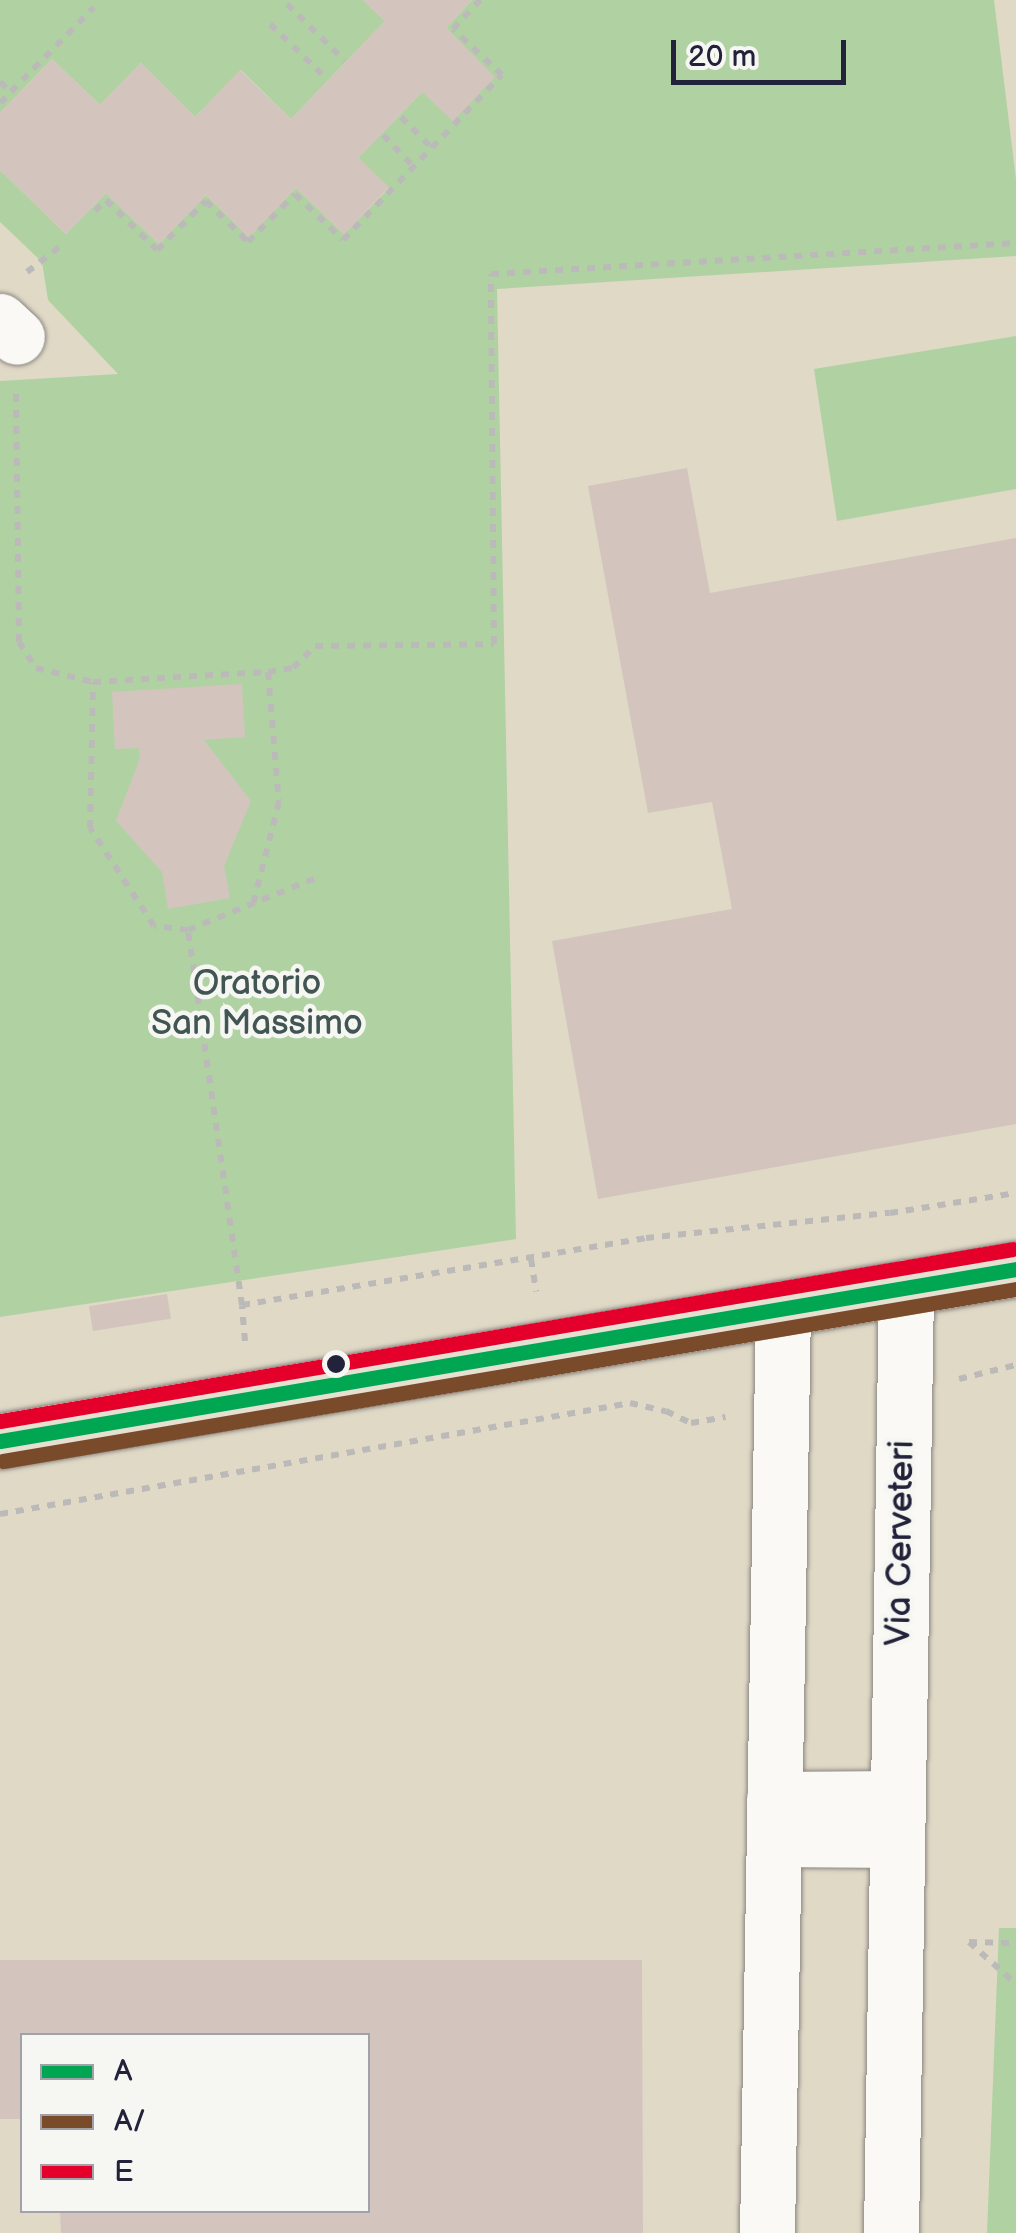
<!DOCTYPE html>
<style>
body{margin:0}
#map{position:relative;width:1016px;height:2233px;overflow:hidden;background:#e0d9c6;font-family:"Balsamiq Sans",sans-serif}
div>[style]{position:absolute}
.green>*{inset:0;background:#b0d2a3}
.building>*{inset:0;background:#d3c5bd;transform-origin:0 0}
.path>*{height:6px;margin-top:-3px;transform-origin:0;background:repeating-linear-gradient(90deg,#bbbab8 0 8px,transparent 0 16px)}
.roads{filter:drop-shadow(0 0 2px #8a8681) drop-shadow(0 0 2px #8a8681)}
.minor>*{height:55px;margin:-27.5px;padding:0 27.5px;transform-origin:27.5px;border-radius:27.5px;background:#faf9f6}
.major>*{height:55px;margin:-27.5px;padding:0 27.5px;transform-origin:27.5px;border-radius:27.5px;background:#e6e0d2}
.bus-1>*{height:15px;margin:-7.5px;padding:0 7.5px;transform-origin:7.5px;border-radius:7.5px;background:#00a651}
.bus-2>*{height:15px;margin:-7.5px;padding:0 7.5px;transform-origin:7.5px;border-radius:7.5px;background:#7a4b2a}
.bus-3>*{height:15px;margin:-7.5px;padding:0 7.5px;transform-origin:7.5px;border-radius:7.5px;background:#e4002b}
.dots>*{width:28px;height:28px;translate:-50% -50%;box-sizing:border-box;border:5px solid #f6f6f2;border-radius:50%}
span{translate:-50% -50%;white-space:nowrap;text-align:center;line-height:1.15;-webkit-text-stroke:9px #f6f6f2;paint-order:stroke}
.park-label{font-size:35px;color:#415552}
.street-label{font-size:35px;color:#22223b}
.legend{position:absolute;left:20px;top:2033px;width:350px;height:180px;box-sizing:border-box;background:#f6f6f2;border:2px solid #a1a1a9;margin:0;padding:12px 18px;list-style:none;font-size:30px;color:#22223b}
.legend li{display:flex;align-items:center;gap:20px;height:50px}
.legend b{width:50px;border:2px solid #a1a1a9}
.scale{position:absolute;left:671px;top:40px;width:175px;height:45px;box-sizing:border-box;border:5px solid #22223b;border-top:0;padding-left:12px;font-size:30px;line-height:35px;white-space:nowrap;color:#22223b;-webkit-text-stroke:8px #f6f6f2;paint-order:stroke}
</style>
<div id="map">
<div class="green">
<i style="clip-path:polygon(0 0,363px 0,385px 21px,291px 119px,241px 70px,195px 117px,141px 63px,100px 105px,52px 59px,0 113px)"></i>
<i style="clip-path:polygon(472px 0,994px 0,1016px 179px,1016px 256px,497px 289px,516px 1239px,0 1317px,0 381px,118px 374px,48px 300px,42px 262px,0 222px,0 170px,66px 234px,106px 193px,159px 244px,206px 195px,249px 237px,296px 188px,344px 234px,389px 188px,358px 158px,422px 92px,494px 77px,446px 28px)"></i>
<i style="clip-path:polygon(1016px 336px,1016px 489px,837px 521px,814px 369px)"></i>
<i style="clip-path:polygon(999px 1928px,1016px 1928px,1016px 2233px,987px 2233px)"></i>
</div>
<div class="building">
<i style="clip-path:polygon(363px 0,472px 0,446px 28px,495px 77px,453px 121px,422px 92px,358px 158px,389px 187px,344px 234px,296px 188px,249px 237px,206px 195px,159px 244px,106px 193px,66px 234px,0 170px,0 113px,52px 59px,100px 105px,141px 63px,195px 117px,240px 70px,291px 119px,385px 21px)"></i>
<i style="clip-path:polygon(687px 468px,710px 593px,1016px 538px,1016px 1124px,598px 1199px,552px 941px,732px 909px,712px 802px,648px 813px,588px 486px)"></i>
<i style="clip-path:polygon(242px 684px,245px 737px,204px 740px,251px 801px,224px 866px,230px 898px,168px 909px,162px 872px,116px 821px,140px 758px,139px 748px,115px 749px,112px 692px)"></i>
<i style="left:167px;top:1294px;width:25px;height:79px;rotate:81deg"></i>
<i style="clip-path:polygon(0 1960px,642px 1960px,643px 2233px,61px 2233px,60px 2210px,368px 2210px,368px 2036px,22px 2036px,22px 2119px,0 2119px)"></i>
</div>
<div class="path">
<i style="left:287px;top:4px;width:81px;rotate:44.5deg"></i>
<i style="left:270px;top:24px;width:79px;rotate:44deg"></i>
<i style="left:0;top:82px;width:15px;rotate:42deg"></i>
<i style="left:0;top:103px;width:134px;rotate:-45.6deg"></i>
<i style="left:401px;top:117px;width:44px;rotate:45deg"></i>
<i style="left:383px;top:135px;width:45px;rotate:45.9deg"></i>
<i style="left:95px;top:211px;width:16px;rotate:-45deg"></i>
<i style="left:106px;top:200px;width:71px;rotate:44.4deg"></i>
<i style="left:157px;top:250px;width:69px;rotate:-45deg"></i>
<i style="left:206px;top:201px;width:59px;rotate:44.3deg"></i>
<i style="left:248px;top:242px;width:67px;rotate:-45.6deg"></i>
<i style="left:295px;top:194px;width:66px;rotate:43.8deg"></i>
<i style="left:343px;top:240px;width:229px;rotate:-46.1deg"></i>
<i style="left:502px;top:75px;width:67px;rotate:-136.8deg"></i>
<i style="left:453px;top:29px;width:40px;rotate:-47deg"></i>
<i style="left:27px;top:272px;width:44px;rotate:-37.6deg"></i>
<i style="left:16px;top:394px;width:248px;rotate:89.3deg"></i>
<i style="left:19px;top:642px;width:31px;rotate:57deg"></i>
<i style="left:36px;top:668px;width:59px;rotate:13.8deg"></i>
<i style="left:268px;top:672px;width:25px;rotate:-9deg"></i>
<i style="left:293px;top:668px;width:31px;rotate:-45deg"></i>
<i style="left:315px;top:646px;width:179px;rotate:-0.6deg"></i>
<i style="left:494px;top:644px;width:370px;rotate:-90.5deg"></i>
<i style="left:491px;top:274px;width:526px;rotate:-3.38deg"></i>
<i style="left:188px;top:930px;width:34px;rotate:-173deg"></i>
<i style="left:154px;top:926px;width:117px;rotate:-123.1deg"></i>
<i style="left:90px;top:828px;width:146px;rotate:-88.8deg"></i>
<i style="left:93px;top:682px;width:175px;rotate:-3.3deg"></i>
<i style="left:268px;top:672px;width:130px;rotate:85.2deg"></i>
<i style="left:279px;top:802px;width:105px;rotate:104.3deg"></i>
<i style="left:531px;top:1259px;width:33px;rotate:81deg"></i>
<i style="left:242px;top:1305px;width:379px;rotate:-98.2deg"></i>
<i style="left:188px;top:930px;width:143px;rotate:-22.2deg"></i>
<i style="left:245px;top:1341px;width:36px;rotate:-95deg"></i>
<i style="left:242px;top:1305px;width:410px;rotate:-9.4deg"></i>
<i style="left:646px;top:1238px;width:245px;rotate:-5.9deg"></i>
<i style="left:890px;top:1213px;width:128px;rotate:-9deg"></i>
<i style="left:959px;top:1379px;width:59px;rotate:-13.8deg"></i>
<i style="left:0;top:1514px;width:640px;rotate:-9.99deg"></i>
<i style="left:630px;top:1403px;width:37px;rotate:13deg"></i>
<i style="left:666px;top:1411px;width:28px;rotate:26deg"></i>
<i style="left:691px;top:1423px;width:35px;rotate:-10deg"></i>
<i style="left:969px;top:1942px;width:63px;rotate:41.8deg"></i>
<i style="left:969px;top:1942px;width:47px;rotate:1.2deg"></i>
</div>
<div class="roads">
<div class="minor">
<i style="left:0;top:321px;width:23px;rotate:43deg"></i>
<i style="left:774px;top:1799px;width:124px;rotate:-0.5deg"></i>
<i style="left:775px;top:1839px;width:122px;rotate:0.5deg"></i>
<i style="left:767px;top:2233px;width:925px;rotate:-89.01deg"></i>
<i style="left:891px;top:2233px;width:946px;rotate:-89.09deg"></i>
</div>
<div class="major">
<i style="left:0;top:1441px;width:1030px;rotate:-9.61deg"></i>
</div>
</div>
<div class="bus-1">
<i style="left:0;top:1441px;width:1030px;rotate:-9.61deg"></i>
</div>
<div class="bus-2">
<i style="left:3px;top:1461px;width:1027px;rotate:-9.64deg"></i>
</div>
<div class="bus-3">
<i style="left:0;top:1421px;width:1027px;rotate:-9.64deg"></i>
</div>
<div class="dots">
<i style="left:336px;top:1364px;background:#22223b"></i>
</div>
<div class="park-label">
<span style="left:257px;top:1004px">Oratorio<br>San Massimo</span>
</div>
<div class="street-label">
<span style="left:901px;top:1543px;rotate:-89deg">Via Cerveteri</span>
</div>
<ul class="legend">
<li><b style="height:12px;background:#00a651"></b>A</li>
<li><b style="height:12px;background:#7a4b2a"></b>A/</li>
<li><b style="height:12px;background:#e4002b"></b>E</li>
</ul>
<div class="scale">20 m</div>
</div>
